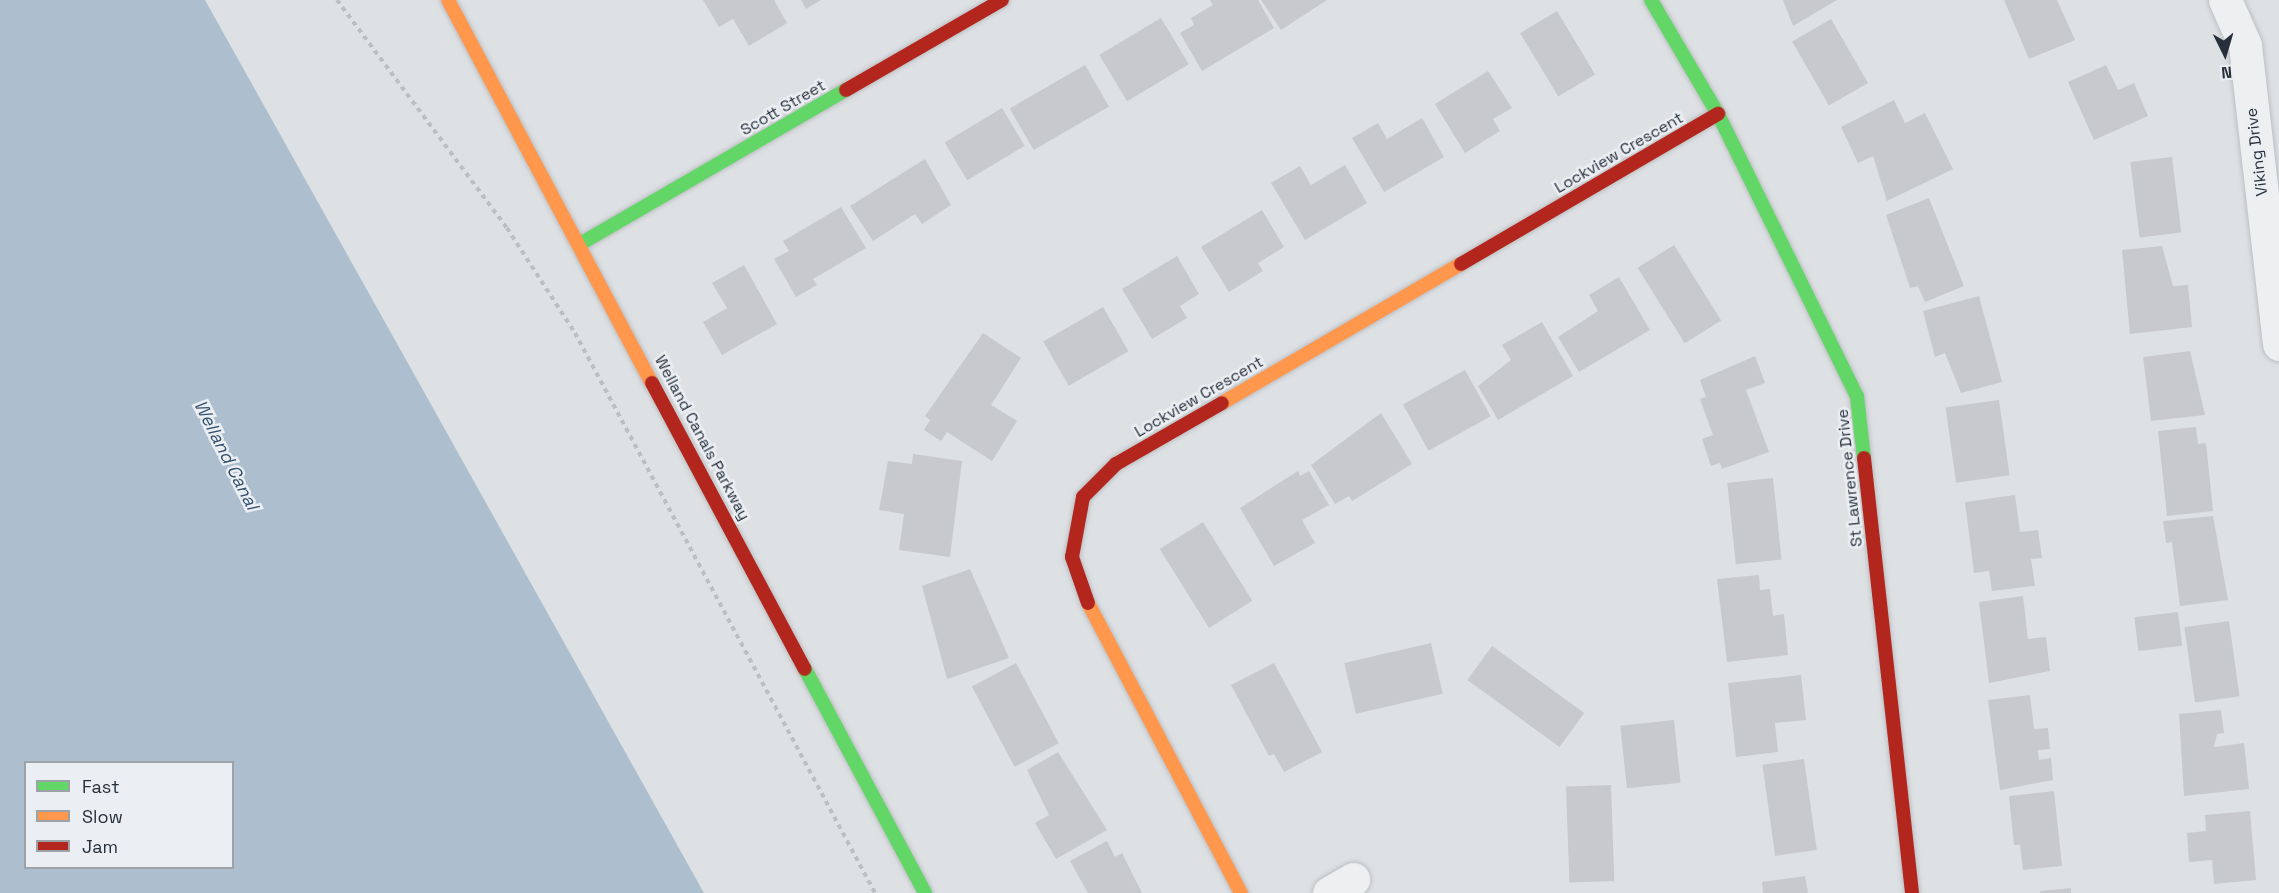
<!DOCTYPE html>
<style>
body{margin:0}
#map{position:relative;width:2279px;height:893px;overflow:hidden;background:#dee1e4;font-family:"Space Grotesk",sans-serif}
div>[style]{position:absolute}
.water>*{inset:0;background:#adbfce}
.building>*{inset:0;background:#c7c9cc;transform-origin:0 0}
.path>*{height:4px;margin-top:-2px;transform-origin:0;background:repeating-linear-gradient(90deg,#bcbfc2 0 4.5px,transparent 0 9px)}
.roads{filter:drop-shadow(0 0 2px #bcbfc2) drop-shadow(0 0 2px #bcbfc2)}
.street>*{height:33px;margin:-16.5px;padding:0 16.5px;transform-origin:16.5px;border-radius:16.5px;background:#eeeff0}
.fast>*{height:14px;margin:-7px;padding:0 7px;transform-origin:7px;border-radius:7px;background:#63d668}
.slow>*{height:14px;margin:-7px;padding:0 7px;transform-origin:7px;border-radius:7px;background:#ff974d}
.jam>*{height:14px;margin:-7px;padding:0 7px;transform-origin:7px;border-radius:7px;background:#b3261e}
span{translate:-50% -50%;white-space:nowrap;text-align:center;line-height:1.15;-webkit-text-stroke:5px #ebeff3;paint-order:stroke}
.street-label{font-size:16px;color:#272f3b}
.water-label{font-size:18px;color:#33506d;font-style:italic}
.legend{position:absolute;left:24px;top:761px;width:210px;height:108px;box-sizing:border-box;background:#ebeff3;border:2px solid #9da2a9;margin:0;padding:8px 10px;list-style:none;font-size:18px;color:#272f3b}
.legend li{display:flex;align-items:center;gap:12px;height:30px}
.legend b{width:30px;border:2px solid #9da2a9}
.north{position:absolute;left:2195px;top:24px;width:60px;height:60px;-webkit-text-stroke:4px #ebeff3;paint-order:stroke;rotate:175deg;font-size:16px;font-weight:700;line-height:24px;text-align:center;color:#272f3b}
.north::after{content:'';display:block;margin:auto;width:21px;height:27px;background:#272f3b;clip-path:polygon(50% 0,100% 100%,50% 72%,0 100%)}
</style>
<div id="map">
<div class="water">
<i style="clip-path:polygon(evenodd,0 0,205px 0,704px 893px,0 893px,0 0,26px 762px,232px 762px,232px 868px,26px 868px,26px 762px)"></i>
</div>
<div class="building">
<i style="clip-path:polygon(703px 0,774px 0,787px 23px,749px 46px,733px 19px,719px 27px)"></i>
<i style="clip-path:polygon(801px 0,821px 0,806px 9px)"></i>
<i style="clip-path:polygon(1210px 0,1258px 0,1274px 28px,1202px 71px,1180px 33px,1194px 25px,1191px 18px,1213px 5px)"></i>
<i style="clip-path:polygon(1261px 0,1327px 0,1281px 30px)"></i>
<i style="clip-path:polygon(1783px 0,1837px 0,1793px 26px)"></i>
<i style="clip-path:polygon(2004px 0,2057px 0,2075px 40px,2029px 59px)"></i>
<i style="left:1557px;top:11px;width:74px;height:43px;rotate:59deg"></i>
<i style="left:1161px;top:18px;width:54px;height:72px;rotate:59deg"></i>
<i style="left:1831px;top:19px;width:74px;height:45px;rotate:60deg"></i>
<i style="left:1085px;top:65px;width:48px;height:87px;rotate:60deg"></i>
<i style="clip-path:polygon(2106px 65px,2118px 90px,2134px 83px,2148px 116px,2094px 140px,2068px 82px)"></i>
<i style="clip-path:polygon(1488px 71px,1512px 108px,1493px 119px,1500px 131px,1465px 153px,1435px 104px)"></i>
<i style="clip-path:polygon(1894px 100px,1905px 123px,1925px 113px,1953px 169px,1887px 201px,1873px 156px,1858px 163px,1841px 127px)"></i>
<i style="left:1002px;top:108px;width:44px;height:67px;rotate:59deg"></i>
<i style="clip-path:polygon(1422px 118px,1444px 157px,1384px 192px,1352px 138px,1378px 123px,1387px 139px)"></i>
<i style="left:2172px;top:157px;width:76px;height:42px;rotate:83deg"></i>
<i style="clip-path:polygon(925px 159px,951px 205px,922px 224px,915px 214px,873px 241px,850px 206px)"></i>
<i style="clip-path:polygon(1345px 165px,1367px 203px,1305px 240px,1271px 183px,1300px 166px,1311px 185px)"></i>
<i style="clip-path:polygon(1929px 198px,1964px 286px,1925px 302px,1918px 286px,1910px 288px,1886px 215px)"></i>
<i style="clip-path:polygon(841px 207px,866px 248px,813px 279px,817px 285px,796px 297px,774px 259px,789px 251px,783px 241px)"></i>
<i style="clip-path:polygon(1262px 210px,1284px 247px,1258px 263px,1263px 271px,1229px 292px,1201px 247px)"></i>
<i style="left:1674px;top:245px;width:89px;height:43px;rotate:58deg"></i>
<i style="clip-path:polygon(2162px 246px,2173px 286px,2188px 285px,2192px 327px,2130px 334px,2122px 250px)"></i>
<i style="clip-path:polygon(1177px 256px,1199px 294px,1180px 306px,1187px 318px,1152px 339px,1122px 289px)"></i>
<i style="clip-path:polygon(744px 265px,777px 324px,722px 355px,703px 322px,727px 308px,712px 283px)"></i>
<i style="clip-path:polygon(1619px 277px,1650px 330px,1579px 372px,1558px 337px,1598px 311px,1589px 295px)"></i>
<i style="clip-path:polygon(1979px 296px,2002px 382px,1961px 393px,1945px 353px,1935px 357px,1923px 311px)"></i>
<i style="left:1103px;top:307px;width:51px;height:69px;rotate:60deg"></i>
<i style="clip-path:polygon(1542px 322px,1573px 376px,1498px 420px,1478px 386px,1511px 360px,1502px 345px)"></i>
<i style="clip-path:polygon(983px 333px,1021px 358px,991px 405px,1017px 421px,992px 461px,947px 432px,941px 441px,924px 430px,930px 420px,925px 416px)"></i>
<i style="clip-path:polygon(2190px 351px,2205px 415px,2151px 421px,2143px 357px)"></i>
<i style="clip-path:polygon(1755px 356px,1765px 383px,1746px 390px,1769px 452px,1722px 469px,1720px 463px,1711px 466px,1702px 439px,1713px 435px,1700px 399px,1706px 397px,1700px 380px)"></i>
<i style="left:1465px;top:370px;width:53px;height:71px;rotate:61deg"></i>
<i style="left:1999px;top:400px;width:76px;height:54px;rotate:82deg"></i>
<i style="clip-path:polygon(1381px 413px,1412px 464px,1352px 501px,1349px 496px,1335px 504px,1311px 465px)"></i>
<i style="clip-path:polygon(2196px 427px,2198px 444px,2206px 443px,2213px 511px,2167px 516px,2158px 431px)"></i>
<i style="clip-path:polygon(913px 454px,962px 461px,950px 557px,899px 550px,904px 514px,879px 510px,888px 461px,912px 464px)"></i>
<i style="clip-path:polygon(1298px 471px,1300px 476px,1309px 471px,1329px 505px,1302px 520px,1315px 543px,1274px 566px,1240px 508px)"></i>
<i style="left:1773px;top:478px;width:82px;height:46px;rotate:84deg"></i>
<i style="clip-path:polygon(2015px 495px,2020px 532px,2038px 530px,2042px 558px,2031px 559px,2035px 586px,1992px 591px,1989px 571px,1974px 573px,1965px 502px)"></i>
<i style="clip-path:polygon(2213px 516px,2228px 600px,2180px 606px,2172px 542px,2166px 543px,2163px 521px)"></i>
<i style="left:1203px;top:522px;width:93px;height:51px;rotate:58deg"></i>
<i style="clip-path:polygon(970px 569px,1009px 658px,947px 679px,922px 586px)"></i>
<i style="clip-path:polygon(1759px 575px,1760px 590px,1770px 589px,1773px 616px,1784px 614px,1788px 655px,1727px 662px,1717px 579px)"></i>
<i style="clip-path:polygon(2023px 596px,2028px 639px,2046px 637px,2050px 671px,1989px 683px,1979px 602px)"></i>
<i style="left:2178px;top:612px;width:34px;height:44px;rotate:83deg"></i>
<i style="left:2229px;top:621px;width:76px;height:45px;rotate:82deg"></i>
<i style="left:1431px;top:643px;width:52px;height:89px;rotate:77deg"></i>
<i style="left:1492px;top:646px;width:114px;height:42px;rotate:36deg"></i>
<i style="left:1016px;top:663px;width:91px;height:50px;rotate:62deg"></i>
<i style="clip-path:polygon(1274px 663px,1322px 752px,1284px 772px,1274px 754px,1269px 756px,1231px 685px)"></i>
<i style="clip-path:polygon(1801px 675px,1806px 720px,1775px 723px,1778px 752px,1736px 757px,1728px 683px)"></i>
<i style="clip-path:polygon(2030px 695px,2034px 729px,2048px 728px,2050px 749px,2038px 750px,2039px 760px,2051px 758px,2053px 780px,2000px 790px,1988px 700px)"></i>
<i style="clip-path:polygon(2221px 710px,2224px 733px,2217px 734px,2214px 747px,2244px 743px,2249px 789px,2184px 796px,2179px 714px)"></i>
<i style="left:1674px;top:720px;width:63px;height:54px;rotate:84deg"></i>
<i style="clip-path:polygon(1058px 752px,1107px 830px,1056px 859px,1035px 823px,1049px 815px,1027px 770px)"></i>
<i style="left:1804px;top:759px;width:92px;height:42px;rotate:82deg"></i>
<i style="left:1611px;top:785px;width:96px;height:45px;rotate:88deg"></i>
<i style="clip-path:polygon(2054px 791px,2062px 866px,2023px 870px,2020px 845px,2014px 845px,2009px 796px)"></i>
<i style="clip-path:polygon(2250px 811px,2256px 880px,2214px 884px,2212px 860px,2189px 862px,2187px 833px,2206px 831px,2205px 815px)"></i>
<i style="clip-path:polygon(1107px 841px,1115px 857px,1122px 853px,1142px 893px,1088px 893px,1070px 861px)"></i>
<i style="clip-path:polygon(1805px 876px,1808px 893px,1763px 893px,1762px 882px)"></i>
<i style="clip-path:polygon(2071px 888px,2071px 893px,2040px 893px,2040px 891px)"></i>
</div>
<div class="path">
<i style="left:337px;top:0;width:284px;rotate:53.3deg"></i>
<i style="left:507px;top:228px;width:125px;rotate:57.1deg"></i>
<i style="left:575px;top:333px;width:635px;rotate:61.82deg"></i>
</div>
<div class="roads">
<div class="street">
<i style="left:2225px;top:0;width:49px;rotate:66deg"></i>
<i style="left:2245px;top:45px;width:301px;rotate:83.5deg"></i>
<i style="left:1329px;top:893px;width:28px;rotate:-30deg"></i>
</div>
<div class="fast">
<i style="left:1651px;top:0;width:132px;rotate:59.6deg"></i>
<i style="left:1718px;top:114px;width:314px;rotate:63.8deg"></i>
<i style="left:1857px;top:396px;width:62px;rotate:83.6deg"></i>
<i style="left:580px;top:244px;width:307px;rotate:-30.1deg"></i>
<i style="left:805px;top:669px;width:254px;rotate:61.8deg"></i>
</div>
<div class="slow">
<i style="left:448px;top:0;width:434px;rotate:62deg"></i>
<i style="left:1222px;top:403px;width:276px;rotate:-30.2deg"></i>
<i style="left:1088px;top:603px;width:328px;rotate:62.2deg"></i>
</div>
<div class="jam">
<i style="left:846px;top:90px;width:180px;rotate:-30deg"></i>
<i style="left:1461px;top:264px;width:298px;rotate:-30.3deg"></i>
<i style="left:652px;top:383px;width:324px;rotate:61.9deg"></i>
<i style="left:1864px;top:458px;width:438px;rotate:83.7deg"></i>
<i style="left:1088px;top:603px;width:49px;rotate:-109.2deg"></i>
<i style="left:1072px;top:557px;width:61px;rotate:-79.6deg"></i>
<i style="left:1083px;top:497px;width:47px;rotate:-45deg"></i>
<i style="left:1116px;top:464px;width:122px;rotate:-29.9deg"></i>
</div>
</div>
<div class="street-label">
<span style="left:783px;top:108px;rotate:-30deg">Scott Street</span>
<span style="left:2257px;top:152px;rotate:-97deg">Viking Drive</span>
<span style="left:1619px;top:153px;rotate:-30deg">Lockview Crescent</span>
<span style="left:1199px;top:397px;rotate:-30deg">Lockview Crescent</span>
<span style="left:702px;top:438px;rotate:62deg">Welland Canals Parkway</span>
<span style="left:1850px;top:478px;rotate:-96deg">St Lawrence Drive</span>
</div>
<div class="water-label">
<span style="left:226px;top:455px;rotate:63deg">Welland Canal</span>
</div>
<ul class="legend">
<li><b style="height:8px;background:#63d668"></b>Fast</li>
<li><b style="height:8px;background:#ff974d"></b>Slow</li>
<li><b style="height:8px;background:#b3261e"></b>Jam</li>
</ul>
<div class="north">N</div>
</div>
